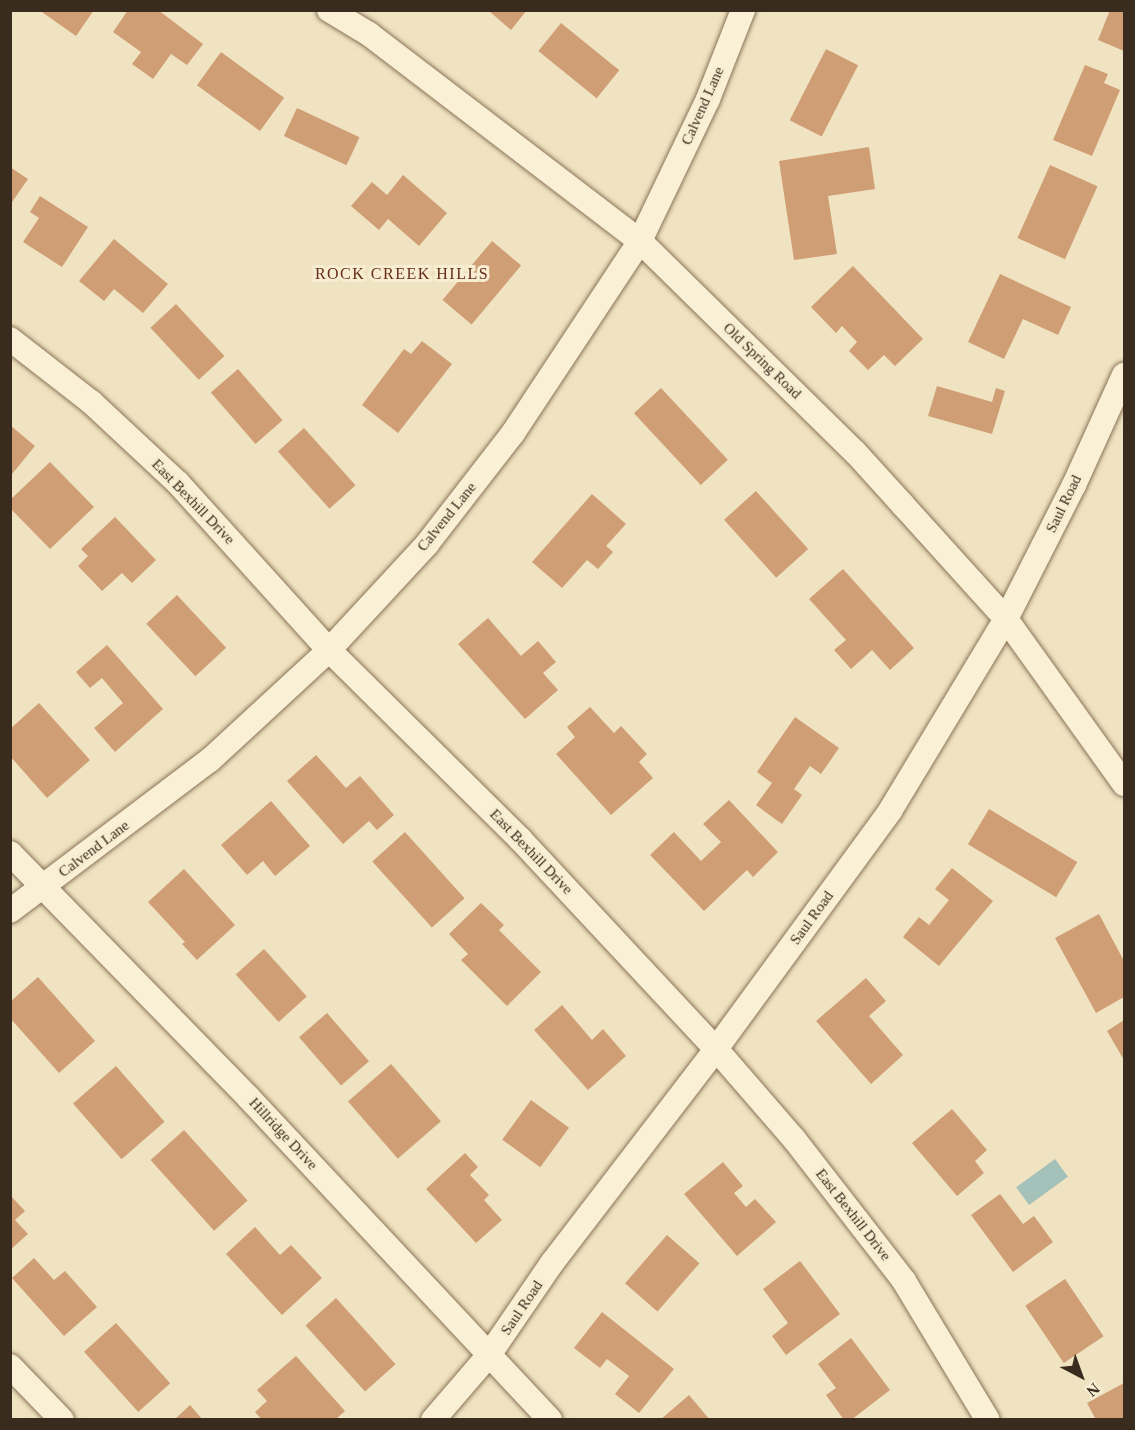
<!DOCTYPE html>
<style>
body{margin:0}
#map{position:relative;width:1135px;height:1430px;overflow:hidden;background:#f0e3c1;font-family:Georgia,serif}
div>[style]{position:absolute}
.water>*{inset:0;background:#a4c2ba;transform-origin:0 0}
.building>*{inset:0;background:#cf9e75;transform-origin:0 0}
.roads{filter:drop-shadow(0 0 2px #8a7458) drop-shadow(0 0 2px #8a7458)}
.street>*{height:24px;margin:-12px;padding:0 12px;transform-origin:12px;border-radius:12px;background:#faf0d5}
span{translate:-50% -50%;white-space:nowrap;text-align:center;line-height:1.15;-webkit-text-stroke:6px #f7edd1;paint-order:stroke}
.street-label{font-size:15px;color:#392b1d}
.neighbourhood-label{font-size:16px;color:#672d1a;letter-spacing:1.5px}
.frame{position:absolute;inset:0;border:12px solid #392b1d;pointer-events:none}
.north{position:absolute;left:1051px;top:1346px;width:60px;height:60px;-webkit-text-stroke:4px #f7edd1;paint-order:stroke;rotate:139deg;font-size:16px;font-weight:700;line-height:24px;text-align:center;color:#392b1d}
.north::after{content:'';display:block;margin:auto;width:21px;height:27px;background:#392b1d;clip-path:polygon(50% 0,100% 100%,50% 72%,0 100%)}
</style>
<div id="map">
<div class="water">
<i style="left:1055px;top:1159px;width:22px;height:48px;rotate:54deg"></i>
</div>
<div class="building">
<i style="clip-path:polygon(39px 10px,94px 10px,76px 36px)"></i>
<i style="clip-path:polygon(128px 10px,158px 10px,203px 44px,187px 65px,171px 54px,153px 79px,132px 64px,141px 52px,113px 32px)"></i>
<i style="clip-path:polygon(488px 10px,527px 10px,511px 30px)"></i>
<i style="clip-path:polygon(1110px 10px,1124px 10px,1124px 51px,1098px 40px)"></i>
<i style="left:561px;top:23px;width:75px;height:36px;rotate:39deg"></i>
<i style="left:826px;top:49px;width:36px;height:80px;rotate:27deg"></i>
<i style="left:221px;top:52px;width:78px;height:41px;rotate:36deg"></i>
<i style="clip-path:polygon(1085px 65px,1108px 74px,1104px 83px,1120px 90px,1092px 156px,1053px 140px)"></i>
<i style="left:297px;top:108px;width:69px;height:31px;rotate:25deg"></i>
<i style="clip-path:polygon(869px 147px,875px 189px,828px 196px,837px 254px,794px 260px,779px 161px)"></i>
<i style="left:1050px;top:165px;width:52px;height:80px;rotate:24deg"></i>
<i style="clip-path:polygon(10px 167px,28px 179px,10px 205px)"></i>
<i style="clip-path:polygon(403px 175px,447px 213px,419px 246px,388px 219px,379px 230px,351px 206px,372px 182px,387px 195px)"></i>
<i style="clip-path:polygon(40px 196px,88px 227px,62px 267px,23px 242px,39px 218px,30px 212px)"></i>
<i style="clip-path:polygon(114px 239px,168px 284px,143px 313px,114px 289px,104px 301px,79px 281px)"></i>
<i style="left:492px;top:241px;width:38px;height:77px;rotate:40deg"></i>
<i style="clip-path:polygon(853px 266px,923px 339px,895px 366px,884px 355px,868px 370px,849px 351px,857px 342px,842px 326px,836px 333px,811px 307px)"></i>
<i style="clip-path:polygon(1000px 274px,1071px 307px,1058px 335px,1023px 319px,1004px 359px,968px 342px)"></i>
<i style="left:176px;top:304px;width:71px;height:35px;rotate:47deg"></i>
<i style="clip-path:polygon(422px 341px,452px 364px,398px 433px,362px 405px,404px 349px,411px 354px)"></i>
<i style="left:238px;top:369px;width:68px;height:36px;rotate:49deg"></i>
<i style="clip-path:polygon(937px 386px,992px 402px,996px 388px,1005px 391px,992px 434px,928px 416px)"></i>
<i style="left:661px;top:388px;width:98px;height:37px;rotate:47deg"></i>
<i style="clip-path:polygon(10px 425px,35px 446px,12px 474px,10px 473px)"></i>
<i style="left:304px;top:428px;width:77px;height:35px;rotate:48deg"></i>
<i style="clip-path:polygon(50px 462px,94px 507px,50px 549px,10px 508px,10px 500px)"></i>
<i style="left:756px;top:491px;width:78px;height:43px;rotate:48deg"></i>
<i style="clip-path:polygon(592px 494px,626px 524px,606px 546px,613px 552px,598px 569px,587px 560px,562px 588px,532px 562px)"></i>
<i style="clip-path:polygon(115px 517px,156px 560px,132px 583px,122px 573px,102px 591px,78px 566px,88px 556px,81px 549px)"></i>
<i style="clip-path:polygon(843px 569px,914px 648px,890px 670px,872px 650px,851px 669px,834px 650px,846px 640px,809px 599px)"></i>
<i style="left:177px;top:595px;width:72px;height:42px;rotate:47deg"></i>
<i style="clip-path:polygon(488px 618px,521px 656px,538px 641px,556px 662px,543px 673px,558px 690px,525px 719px,458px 644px)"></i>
<i style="clip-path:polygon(107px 645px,163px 709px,115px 752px,94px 728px,123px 703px,102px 678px,90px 688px,76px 672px)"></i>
<i style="clip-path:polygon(39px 703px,90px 760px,47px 798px,10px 756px,10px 729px)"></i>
<i style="clip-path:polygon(590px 707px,614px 733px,621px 726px,647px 754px,639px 762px,653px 778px,611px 815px,556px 754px,575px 737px,567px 727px)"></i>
<i style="clip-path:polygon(795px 717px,839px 748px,821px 774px,810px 766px,794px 789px,802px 795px,782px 824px,756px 805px,772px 783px,757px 772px)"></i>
<i style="clip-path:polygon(316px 755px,346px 788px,360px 776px,394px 815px,377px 830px,369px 821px,343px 844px,287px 781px)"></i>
<i style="clip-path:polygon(729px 800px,778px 852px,753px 877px,747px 870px,704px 911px,650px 855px,674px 832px,701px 861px,721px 842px,703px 824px)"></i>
<i style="clip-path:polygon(271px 801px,310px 846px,275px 876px,263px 861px,247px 875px,221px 845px)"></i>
<i style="left:989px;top:809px;width:103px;height:41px;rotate:31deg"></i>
<i style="left:405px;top:832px;width:89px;height:44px;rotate:48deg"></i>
<i style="clip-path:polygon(952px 868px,993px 901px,939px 966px,903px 937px,919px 917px,929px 925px,949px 900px,935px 889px)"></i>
<i style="clip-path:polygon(184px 869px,235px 925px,197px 960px,182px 944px,185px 942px,148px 902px)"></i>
<i style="clip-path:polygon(481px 903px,504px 925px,499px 930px,541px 972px,507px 1006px,461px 960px,468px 954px,449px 934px)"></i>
<i style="clip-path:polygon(1099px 914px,1124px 961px,1124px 997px,1096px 1013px,1055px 938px)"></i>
<i style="left:264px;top:949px;width:64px;height:38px;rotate:48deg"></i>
<i style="clip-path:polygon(38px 977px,95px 1041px,59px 1073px,10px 1018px,10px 1002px)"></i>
<i style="clip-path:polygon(866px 978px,886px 1001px,869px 1016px,903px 1055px,871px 1084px,816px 1021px)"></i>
<i style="clip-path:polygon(562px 1005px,592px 1040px,603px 1029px,626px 1056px,588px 1090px,534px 1030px)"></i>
<i style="left:327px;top:1013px;width:64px;height:37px;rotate:49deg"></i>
<i style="clip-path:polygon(1124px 1020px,1124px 1060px,1107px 1031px)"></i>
<i style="left:391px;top:1064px;width:76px;height:57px;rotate:49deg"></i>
<i style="left:116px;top:1066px;width:74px;height:57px;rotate:49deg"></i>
<i style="left:531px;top:1100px;width:47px;height:49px;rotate:36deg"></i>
<i style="clip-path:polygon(952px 1109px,987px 1150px,975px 1161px,984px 1173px,957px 1196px,912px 1143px)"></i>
<i style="left:184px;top:1130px;width:95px;height:45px;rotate:48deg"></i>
<i style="clip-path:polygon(465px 1153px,478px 1167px,470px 1175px,489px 1195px,484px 1200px,502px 1220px,476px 1243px,426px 1189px)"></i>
<i style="clip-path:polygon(723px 1162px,743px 1186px,734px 1193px,746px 1207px,755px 1199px,776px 1222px,737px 1256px,684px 1194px)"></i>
<i style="clip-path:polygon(1000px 1194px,1023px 1224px,1034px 1216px,1053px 1242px,1013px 1272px,971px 1215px)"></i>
<i style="clip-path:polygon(10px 1195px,25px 1211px,15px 1220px,28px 1234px,10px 1250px)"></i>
<i style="clip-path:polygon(255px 1227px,280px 1255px,291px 1245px,322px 1278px,282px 1315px,226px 1254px)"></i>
<i style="left:667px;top:1235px;width:43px;height:64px;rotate:41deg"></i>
<i style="clip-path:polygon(34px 1258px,54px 1280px,65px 1271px,97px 1307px,64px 1336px,12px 1278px)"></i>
<i style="clip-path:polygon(800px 1261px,840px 1314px,786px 1355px,772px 1336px,788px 1323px,763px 1289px)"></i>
<i style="left:1065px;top:1279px;width:69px;height:48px;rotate:56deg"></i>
<i style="left:336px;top:1298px;width:89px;height:41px;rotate:48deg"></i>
<i style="clip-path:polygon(602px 1312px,674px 1369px,639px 1413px,615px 1394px,629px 1376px,607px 1359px,600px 1368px,574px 1348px)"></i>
<i style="left:116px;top:1323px;width:81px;height:43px;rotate:48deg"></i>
<i style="clip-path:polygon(851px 1338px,890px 1390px,851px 1420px,844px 1420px,826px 1395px,836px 1388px,818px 1364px)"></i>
<i style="clip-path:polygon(296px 1356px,345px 1411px,335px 1420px,262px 1420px,255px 1412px,267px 1401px,257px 1390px)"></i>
<i style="clip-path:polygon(1124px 1383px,1124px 1420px,1096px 1420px,1087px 1403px)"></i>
<i style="clip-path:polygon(689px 1395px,710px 1420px,660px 1420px)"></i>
<i style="clip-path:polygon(190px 1405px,203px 1420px,174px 1420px)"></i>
</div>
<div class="roads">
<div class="street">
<i style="left:329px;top:10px;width:47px;rotate:31deg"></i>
<i style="left:369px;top:34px;width:341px;rotate:37.4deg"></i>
<i style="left:640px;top:241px;width:301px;rotate:44.5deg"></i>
<i style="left:855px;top:452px;width:72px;rotate:47.8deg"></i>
<i style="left:903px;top:505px;width:154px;rotate:47.9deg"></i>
<i style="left:1006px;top:619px;width:203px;rotate:54.4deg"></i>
<i style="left:10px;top:339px;width:103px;rotate:37.9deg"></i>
<i style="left:91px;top:402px;width:119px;rotate:43deg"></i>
<i style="left:178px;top:483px;width:225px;rotate:47.9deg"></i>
<i style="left:329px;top:650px;width:269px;rotate:44.7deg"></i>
<i style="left:520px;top:839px;width:287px;rotate:47deg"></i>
<i style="left:716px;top:1049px;width:119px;rotate:49.1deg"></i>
<i style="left:794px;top:1139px;width:180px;rotate:52.2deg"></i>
<i style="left:904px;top:1281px;width:162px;rotate:58.9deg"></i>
<i style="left:10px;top:853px;width:341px;rotate:45.7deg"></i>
<i style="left:248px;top:1097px;width:442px;rotate:46.9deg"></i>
<i style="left:10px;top:911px;width:251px;rotate:-37.1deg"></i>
<i style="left:210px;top:760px;width:162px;rotate:-42.7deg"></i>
<i style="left:329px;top:650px;width:144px;rotate:-47.2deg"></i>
<i style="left:427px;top:544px;width:140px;rotate:-52.2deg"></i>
<i style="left:513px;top:433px;width:230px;rotate:-56.5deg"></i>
<i style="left:640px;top:241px;width:157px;rotate:-64.4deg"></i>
<i style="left:708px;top:99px;width:96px;rotate:-68.5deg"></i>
<i style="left:10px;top:1366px;width:75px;rotate:46.1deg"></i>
<i style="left:433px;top:1420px;width:86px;rotate:-49.3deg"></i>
<i style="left:489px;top:1355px;width:112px;rotate:-55.6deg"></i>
<i style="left:552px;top:1263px;width:270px;rotate:-52.5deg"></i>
<i style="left:716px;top:1049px;width:295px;rotate:-53.8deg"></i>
<i style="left:890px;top:811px;width:224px;rotate:-58.9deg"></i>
<i style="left:1006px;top:619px;width:150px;rotate:-63.1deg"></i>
<i style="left:1074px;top:485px;width:121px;rotate:-65.6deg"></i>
</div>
</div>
<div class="street-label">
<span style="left:703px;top:106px;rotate:-66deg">Calvend Lane</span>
<span style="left:762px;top:361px;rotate:44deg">Old Spring Road</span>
<span style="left:193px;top:502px;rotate:46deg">East Bexhill Drive</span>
<span style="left:1064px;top:504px;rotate:-64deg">Saul Road</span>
<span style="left:447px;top:517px;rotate:-51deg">Calvend Lane</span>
<span style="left:94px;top:849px;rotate:-37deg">Calvend Lane</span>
<span style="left:531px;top:852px;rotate:46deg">East Bexhill Drive</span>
<span style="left:812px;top:918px;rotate:-54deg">Saul Road</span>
<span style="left:283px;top:1134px;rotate:47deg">Hillridge Drive</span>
<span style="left:853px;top:1215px;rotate:52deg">East Bexhill Drive</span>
<span style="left:522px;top:1308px;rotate:-56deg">Saul Road</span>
</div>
<div class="neighbourhood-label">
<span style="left:402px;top:274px">ROCK CREEK HILLS</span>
</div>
<div class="frame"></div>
<div class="north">N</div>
</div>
